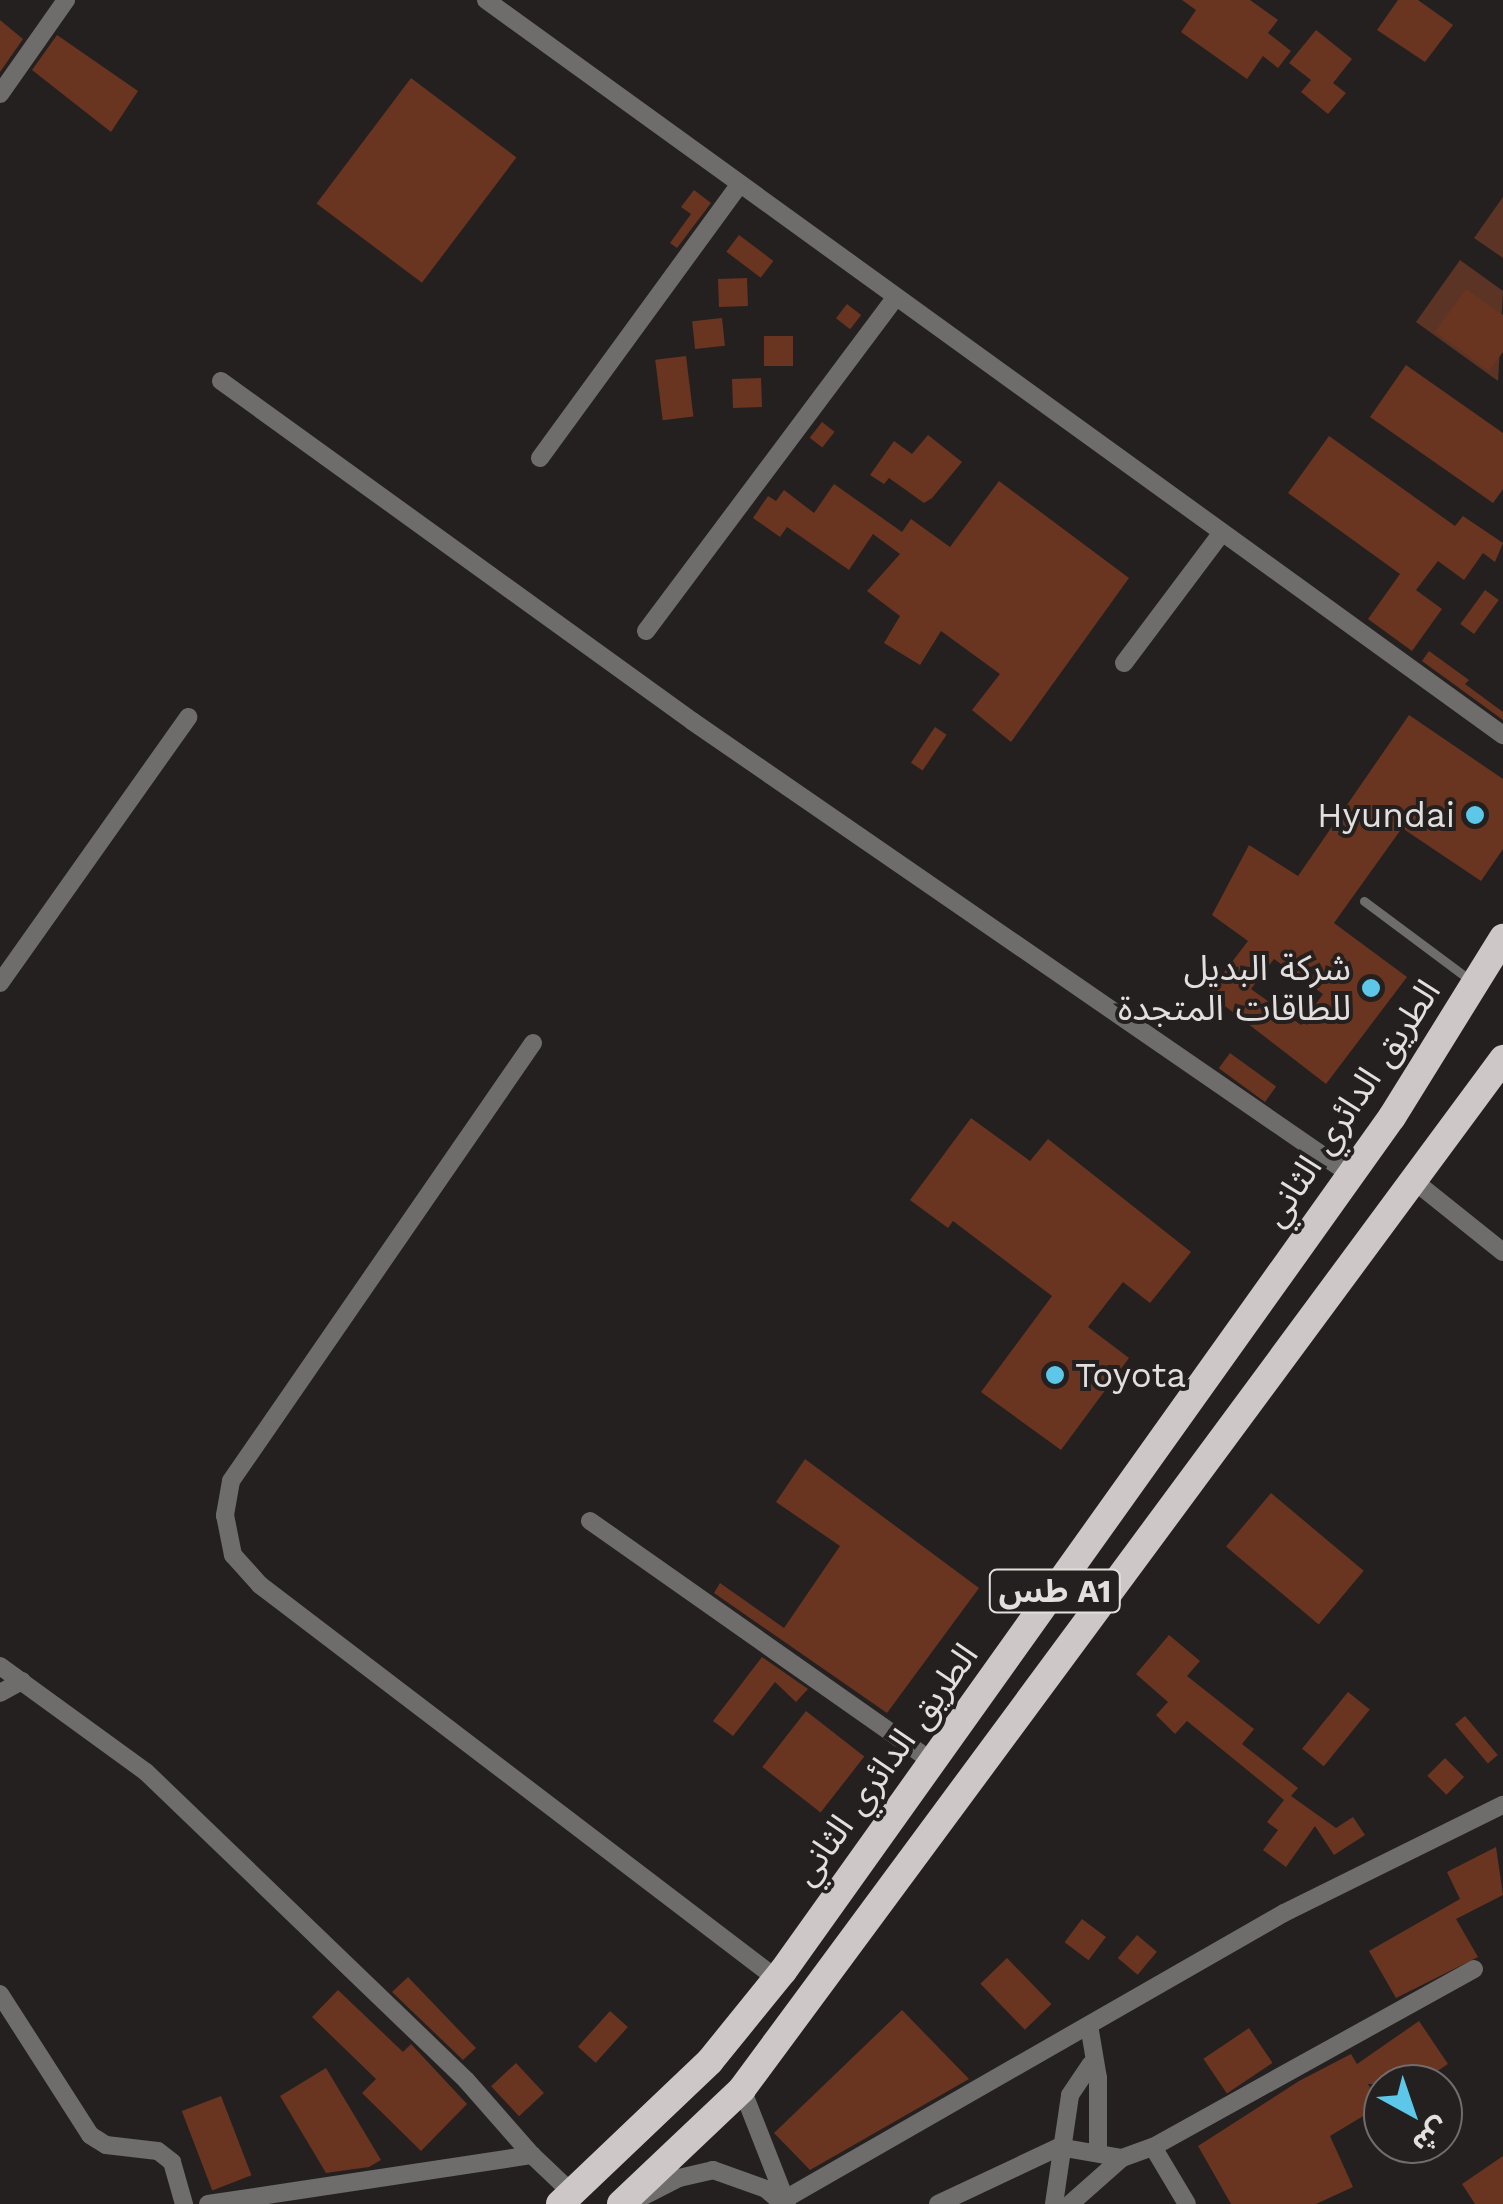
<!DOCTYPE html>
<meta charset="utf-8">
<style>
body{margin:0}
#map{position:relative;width:1503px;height:2204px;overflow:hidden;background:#24201f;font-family:"Work Sans","Noto Sans Arabic",sans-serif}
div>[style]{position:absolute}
.green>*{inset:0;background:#5b3426}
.building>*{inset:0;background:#693420;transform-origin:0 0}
.service>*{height:9px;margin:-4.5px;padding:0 4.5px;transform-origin:4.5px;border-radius:4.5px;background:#6e6d6c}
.minor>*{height:18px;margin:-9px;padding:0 9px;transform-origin:9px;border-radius:9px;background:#6e6d6c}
.trunk>*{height:28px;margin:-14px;padding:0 14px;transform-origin:14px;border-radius:14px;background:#cdc8c7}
.dots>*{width:28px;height:28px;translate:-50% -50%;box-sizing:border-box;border:5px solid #24201f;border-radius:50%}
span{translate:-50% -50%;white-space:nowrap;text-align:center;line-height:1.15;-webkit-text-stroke:8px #24201f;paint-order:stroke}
.shield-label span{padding:2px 8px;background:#24201f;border:2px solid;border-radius:8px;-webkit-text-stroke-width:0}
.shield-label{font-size:32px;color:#e2dfde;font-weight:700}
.poi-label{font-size:35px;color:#e2dfde}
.right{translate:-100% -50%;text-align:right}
.left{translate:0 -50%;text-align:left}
.street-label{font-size:35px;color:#e2dfde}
.north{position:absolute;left:1363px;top:2064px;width:100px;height:100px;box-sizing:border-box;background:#24201f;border:2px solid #706c6b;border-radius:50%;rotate:140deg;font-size:28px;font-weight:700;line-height:40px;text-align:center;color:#e2dfde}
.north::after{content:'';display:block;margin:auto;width:35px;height:45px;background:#5cc7e8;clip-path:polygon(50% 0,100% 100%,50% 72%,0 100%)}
</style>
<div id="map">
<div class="green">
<i style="clip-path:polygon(1503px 197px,1503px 258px,1474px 238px)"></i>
<i style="clip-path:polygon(1460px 260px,1503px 291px,1498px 381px,1416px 322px)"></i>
</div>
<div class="building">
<i style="clip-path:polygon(1182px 0,1250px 0,1278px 20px,1268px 33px,1291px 51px,1278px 68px,1263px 56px,1247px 79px,1181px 32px,1196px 10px)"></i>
<i style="clip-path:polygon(1398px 0,1418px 0,1453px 25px,1425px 62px,1377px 30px)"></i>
<i style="clip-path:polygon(0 20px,23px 39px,0 72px)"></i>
<i style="clip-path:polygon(1316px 30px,1352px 59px,1333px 83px,1346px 93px,1328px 114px,1301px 92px,1311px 80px,1289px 63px)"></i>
<i style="clip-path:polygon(57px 35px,138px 91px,111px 132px,32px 70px)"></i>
<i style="left:411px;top:78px;width:132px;height:157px;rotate:37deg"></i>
<i style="clip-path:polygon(694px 190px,711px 203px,677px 248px,670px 243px,691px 214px,681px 207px)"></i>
<i style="left:739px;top:235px;width:43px;height:21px;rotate:37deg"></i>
<i style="left:747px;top:278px;width:28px;height:29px;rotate:88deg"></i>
<i style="clip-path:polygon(1466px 289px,1503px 315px,1503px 352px,1489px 371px,1435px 332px)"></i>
<i style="left:847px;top:304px;width:18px;height:18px;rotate:38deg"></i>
<i style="left:722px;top:318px;width:28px;height:30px;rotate:84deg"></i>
<i style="left:764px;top:336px;width:29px;height:30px"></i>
<i style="left:686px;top:356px;width:61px;height:31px;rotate:83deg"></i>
<i style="clip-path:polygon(1406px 365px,1503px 433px,1503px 489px,1493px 503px,1370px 417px)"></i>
<i style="left:761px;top:378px;width:29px;height:29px;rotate:88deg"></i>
<i style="left:822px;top:422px;width:16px;height:20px;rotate:38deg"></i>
<i style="clip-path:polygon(928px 435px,962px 462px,932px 498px,924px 503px,889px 478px,884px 484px,870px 475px,894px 441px,912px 454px)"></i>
<i style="clip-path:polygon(1329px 436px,1455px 526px,1463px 516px,1503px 543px,1495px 562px,1483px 553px,1464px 580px,1438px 561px,1416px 590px,1442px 609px,1412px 651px,1368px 619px,1400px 574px,1288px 493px)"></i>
<i style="clip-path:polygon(999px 481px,1129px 578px,1011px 742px,972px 710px,1000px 674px,941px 631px,920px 665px,884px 643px,900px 616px,867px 591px,900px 554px,873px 534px,849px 570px,787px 527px,780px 537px,753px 518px,768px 496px,776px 501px,784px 490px,814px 513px,834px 484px,902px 532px,911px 519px,950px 547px)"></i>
<i style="left:1485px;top:590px;width:17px;height:42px;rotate:36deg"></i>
<i style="clip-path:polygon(1429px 651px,1469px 680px,1465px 684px,1503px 712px,1503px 720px,1422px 661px)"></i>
<i style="clip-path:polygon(evenodd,1409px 715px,1503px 779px,1503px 849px,1481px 881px,1402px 828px,1334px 923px,1407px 977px,1326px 1084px,1208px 993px,1248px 941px,1212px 915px,1249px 845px,1298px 876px,1409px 715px,1274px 959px,1323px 994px,1301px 1025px,1251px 989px,1274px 959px)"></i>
<i style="left:935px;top:727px;width:14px;height:43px;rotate:34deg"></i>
<i style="left:1230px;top:1053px;width:57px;height:19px;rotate:36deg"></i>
<i style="clip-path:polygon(971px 1118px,1030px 1161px,1048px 1139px,1191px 1252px,1150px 1303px,1123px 1282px,1088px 1327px,1129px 1358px,1061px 1450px,981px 1392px,1052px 1296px,953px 1221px,948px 1228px,910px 1200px)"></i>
<i style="clip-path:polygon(805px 1459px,979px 1588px,887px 1713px,714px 1593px,720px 1583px,784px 1628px,840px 1546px,776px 1502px)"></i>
<i style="left:1271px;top:1493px;width:121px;height:70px;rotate:40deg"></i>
<i style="clip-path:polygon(1169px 1635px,1200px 1661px,1187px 1676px,1254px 1729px,1242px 1744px,1298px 1788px,1291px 1796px,1336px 1828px,1353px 1817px,1365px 1835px,1334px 1855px,1315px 1826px,1286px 1867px,1263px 1850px,1278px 1830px,1267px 1822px,1284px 1800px,1187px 1721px,1175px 1734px,1156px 1715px,1168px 1702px,1136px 1674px)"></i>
<i style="clip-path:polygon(762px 1657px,808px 1689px,796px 1702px,775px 1682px,733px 1736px,713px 1721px)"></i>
<i style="left:1348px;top:1692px;width:28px;height:73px;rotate:39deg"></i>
<i style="left:806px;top:1711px;width:74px;height:71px;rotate:38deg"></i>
<i style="left:1465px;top:1716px;width:51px;height:13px;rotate:50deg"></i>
<i style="left:1445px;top:1758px;width:27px;height:25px;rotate:45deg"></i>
<i style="clip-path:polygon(1496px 1847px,1503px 1895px,1456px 1919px,1478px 1957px,1396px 1998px,1369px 1951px,1460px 1899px,1447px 1872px)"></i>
<i style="left:1082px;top:1919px;width:30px;height:29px;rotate:37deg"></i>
<i style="left:1137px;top:1935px;width:26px;height:30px;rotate:40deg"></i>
<i style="left:1007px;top:1958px;width:64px;height:37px;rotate:46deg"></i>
<i style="clip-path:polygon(408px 1977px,476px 2048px,463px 2060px,392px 1992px)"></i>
<i style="clip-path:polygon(338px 1990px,403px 2052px,411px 2044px,467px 2104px,421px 2151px,362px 2093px,376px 2079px,312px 2017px)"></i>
<i style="clip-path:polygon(902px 2010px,969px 2079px,810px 2170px,774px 2133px)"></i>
<i style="left:610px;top:2011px;width:24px;height:48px;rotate:42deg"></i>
<i style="clip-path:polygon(1419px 2021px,1448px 2064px,1418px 2084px,1368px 2084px,1380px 2106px,1330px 2136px,1353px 2187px,1316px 2204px,1231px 2204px,1198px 2146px,1299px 2081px,1351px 2054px,1357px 2064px)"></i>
<i style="left:1249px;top:2028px;width:42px;height:55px;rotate:56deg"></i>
<i style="left:516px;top:2063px;width:41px;height:34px;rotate:47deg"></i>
<i style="clip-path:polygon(326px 2068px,381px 2160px,369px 2167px,326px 2173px,280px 2096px)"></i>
<i style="left:221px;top:2096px;width:85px;height:42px;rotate:69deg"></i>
<i style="clip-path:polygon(1503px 2156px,1503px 2204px,1475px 2204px,1462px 2184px)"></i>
</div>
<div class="service">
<i style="left:1364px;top:901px;width:132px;rotate:36.7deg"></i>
</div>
<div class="minor">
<i style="left:486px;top:0;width:1255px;rotate:35.86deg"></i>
<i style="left:0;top:94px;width:115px;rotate:-54.9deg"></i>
<i style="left:221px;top:381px;width:581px;rotate:35.82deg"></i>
<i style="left:692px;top:721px;width:800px;rotate:34.56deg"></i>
<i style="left:540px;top:458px;width:339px;rotate:-53.9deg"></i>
<i style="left:646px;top:631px;width:414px;rotate:-53.2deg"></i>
<i style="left:1124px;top:663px;width:161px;rotate:-53.1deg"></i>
<i style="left:0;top:983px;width:326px;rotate:-54.7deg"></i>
<i style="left:533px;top:1043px;width:532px;rotate:124.59deg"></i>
<i style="left:231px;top:1481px;width:35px;rotate:100deg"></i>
<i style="left:225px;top:1515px;width:41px;rotate:78.7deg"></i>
<i style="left:233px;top:1555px;width:40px;rotate:48deg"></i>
<i style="left:260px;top:1585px;width:650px;rotate:37.31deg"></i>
<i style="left:1413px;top:1180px;width:115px;rotate:38.7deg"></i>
<i style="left:590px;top:1521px;width:419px;rotate:35.1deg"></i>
<i style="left:0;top:1666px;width:180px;rotate:36deg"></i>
<i style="left:146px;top:1772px;width:444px;rotate:43.9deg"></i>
<i style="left:466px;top:2080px;width:100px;rotate:48.7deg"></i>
<i style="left:0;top:1693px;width:25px;rotate:-29deg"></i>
<i style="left:0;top:1994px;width:167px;rotate:57.4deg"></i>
<i style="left:90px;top:2135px;width:19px;rotate:32deg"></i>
<i style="left:106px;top:2145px;width:52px;rotate:6.6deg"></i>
<i style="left:158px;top:2151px;width:18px;rotate:38deg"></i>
<i style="left:172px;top:2162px;width:44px;rotate:74.1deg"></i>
<i style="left:1089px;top:2025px;width:54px;rotate:80.4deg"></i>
<i style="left:1098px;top:2078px;width:71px;rotate:90deg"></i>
<i style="left:742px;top:2089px;width:123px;rotate:68.6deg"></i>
<i style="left:1153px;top:2147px;width:66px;rotate:59.2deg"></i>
<i style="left:785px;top:2199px;width:575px;rotate:-29.82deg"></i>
<i style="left:1284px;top:1913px;width:244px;rotate:-26.3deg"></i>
<i style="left:634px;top:2201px;width:51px;rotate:-27.1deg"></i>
<i style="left:679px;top:2178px;width:35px;rotate:-13deg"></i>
<i style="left:713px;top:2170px;width:56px;rotate:19.7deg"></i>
<i style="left:766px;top:2189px;width:23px;rotate:41deg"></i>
<i style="left:208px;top:2204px;width:328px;rotate:-8.6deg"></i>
<i style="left:532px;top:2155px;width:57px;rotate:43.6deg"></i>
<i style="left:938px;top:2204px;width:134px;rotate:-25.2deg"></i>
<i style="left:1059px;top:2147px;width:64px;rotate:9.9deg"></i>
<i style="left:1054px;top:2204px;width:110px;rotate:-81.6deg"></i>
<i style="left:1070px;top:2095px;width:37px;rotate:-56deg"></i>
<i style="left:1070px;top:2204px;width:69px;rotate:-41.5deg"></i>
<i style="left:1122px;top:2158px;width:33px;rotate:-20deg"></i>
<i style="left:1153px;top:2147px;width:367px;rotate:-29deg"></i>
</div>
<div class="trunk">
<i style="left:560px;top:2204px;width:207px;rotate:-43.6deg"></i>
<i style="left:710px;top:2061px;width:116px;rotate:-51deg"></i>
<i style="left:783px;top:1971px;width:1049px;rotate:-54.51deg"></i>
<i style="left:1392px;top:1117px;width:211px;rotate:-58.2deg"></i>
<i style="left:621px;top:2204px;width:167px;rotate:-43.5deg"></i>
<i style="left:742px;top:2089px;width:1281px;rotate:-53.54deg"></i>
</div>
<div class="dots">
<i style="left:1475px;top:815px;background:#5cc7e8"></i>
<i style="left:1371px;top:988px;background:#5cc7e8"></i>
<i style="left:1055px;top:1375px;background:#5cc7e8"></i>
</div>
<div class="shield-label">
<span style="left:1055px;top:1591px">طس A1</span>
</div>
<div class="poi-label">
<span class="right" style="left:1455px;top:815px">Hyundai</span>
<span class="right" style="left:1351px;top:988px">شركة البديل<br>للطاقات المتجدة</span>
<span class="left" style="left:1075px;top:1375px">Toyota</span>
</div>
<div class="street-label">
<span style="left:1351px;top:1103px;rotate:-56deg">الطريق الدائري الثاني</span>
<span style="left:885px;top:1764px;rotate:-54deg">الطريق الدائري الثاني</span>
</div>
<div class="north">ش</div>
</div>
